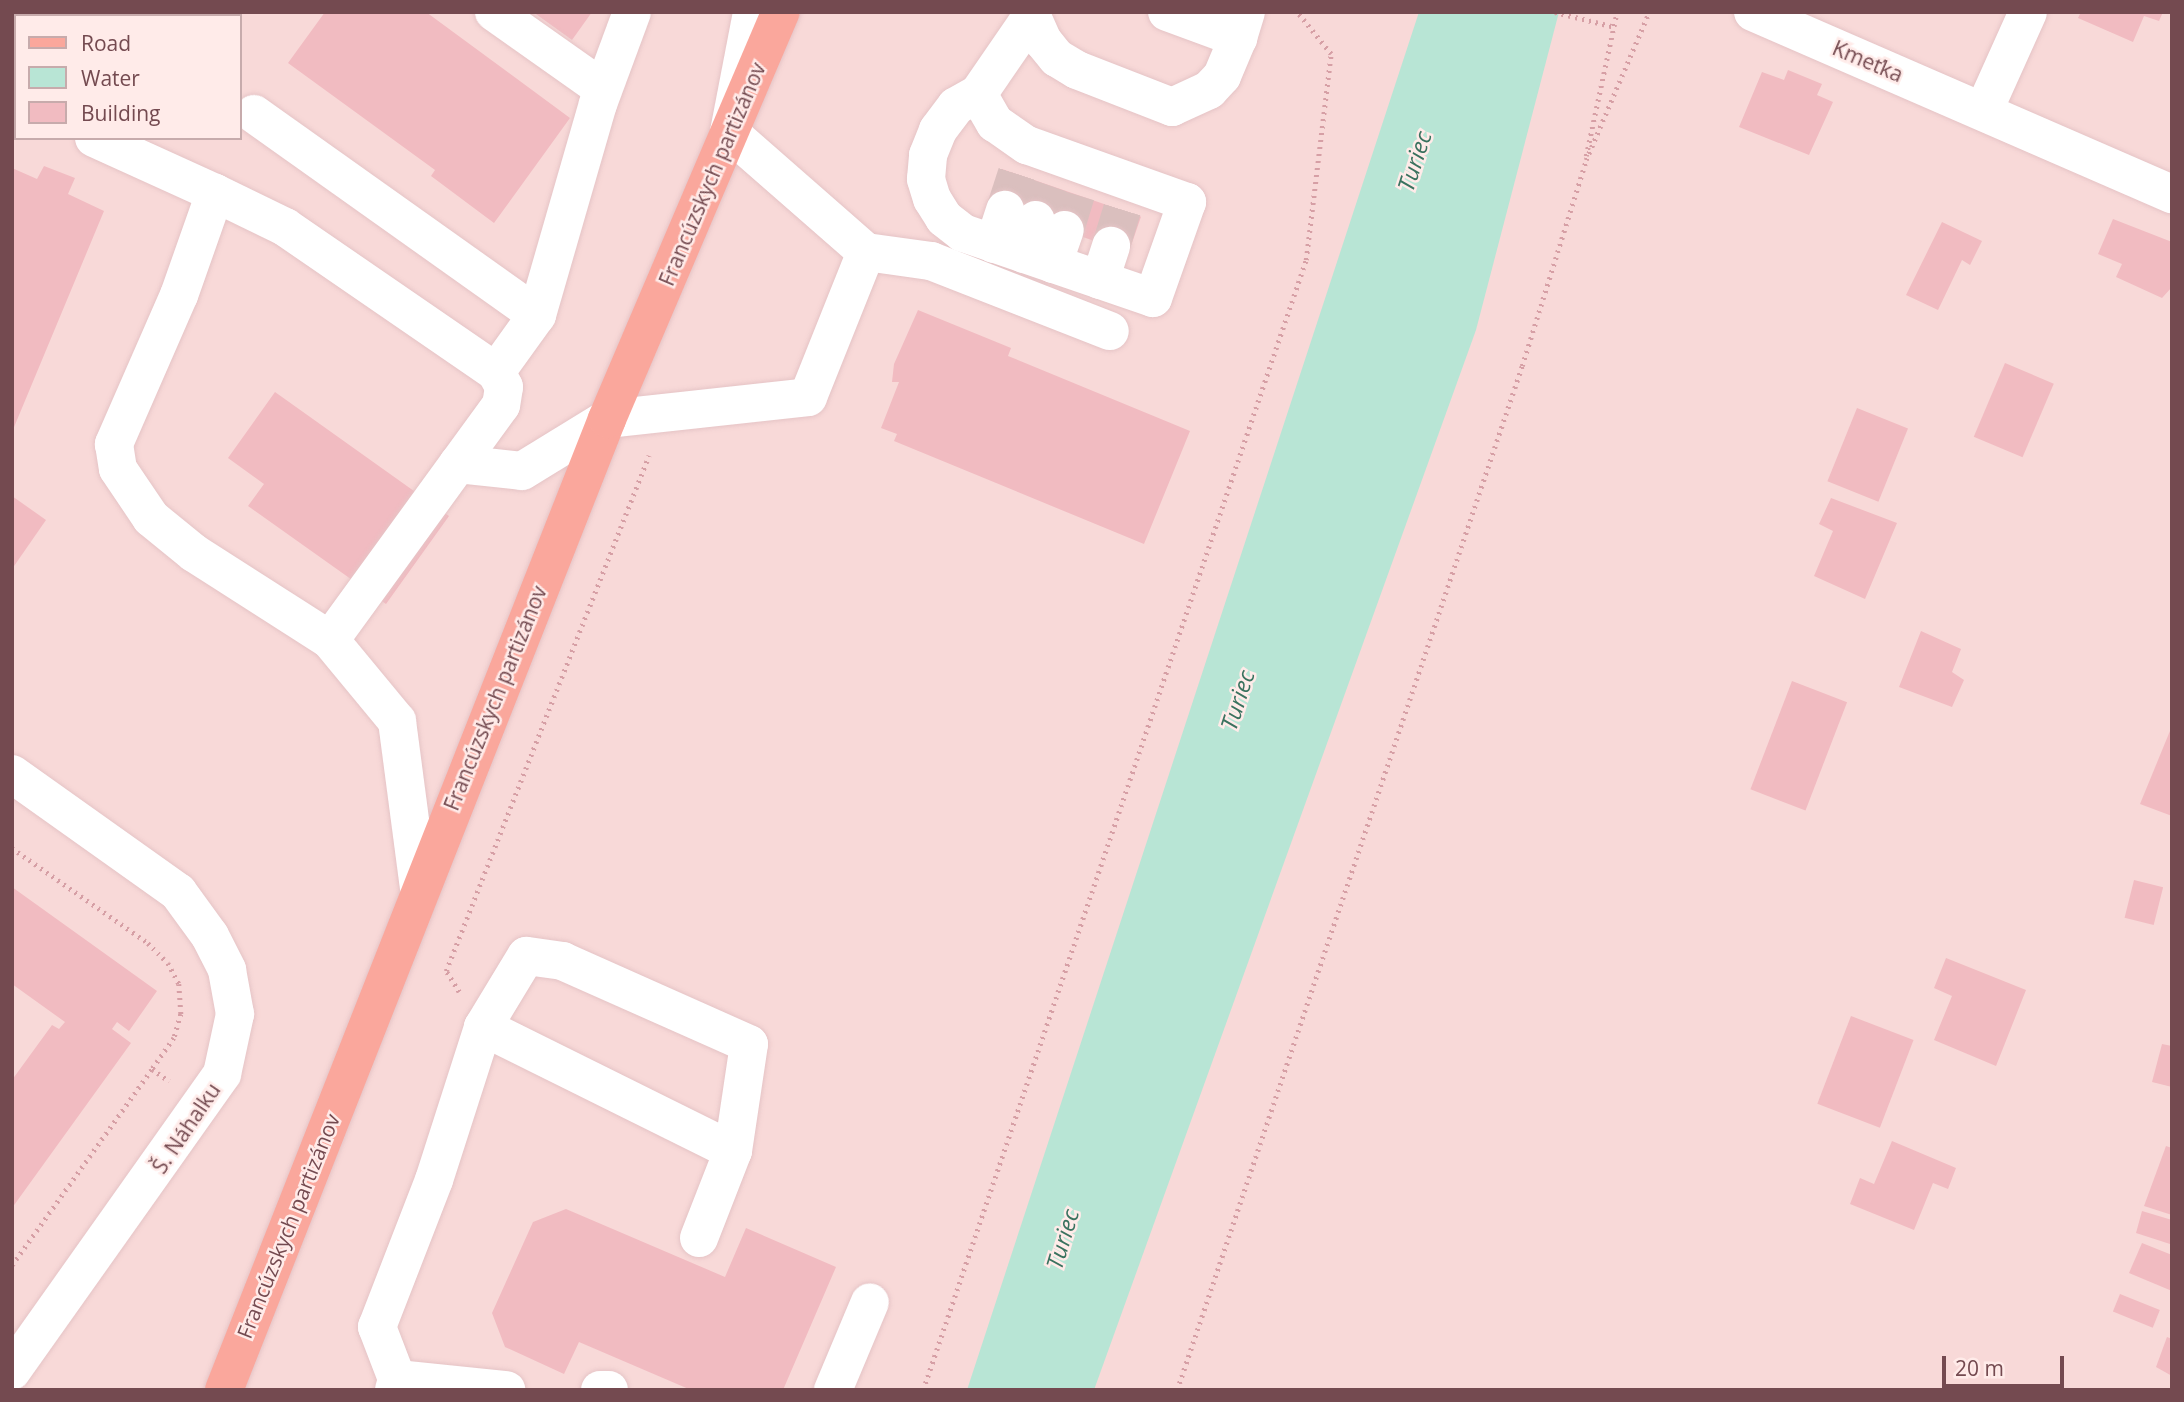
<!DOCTYPE html>
<meta charset="utf-8">
<style>
body{margin:0}
#map{position:relative;width:2184px;height:1402px;overflow:hidden;background:#fce6e3;font-family:"Open Sans",sans-serif}
div>[style]{position:absolute}
.residential>*{inset:0;background:#f8d9d8}
.water>*{inset:0;background:#b8e5d5}
.building>*{inset:0;background:#f1bbc1;transform-origin:0 0}
.minor-tunnel>*{height:38px;margin-top:-19px;transform-origin:0;background:repeating-linear-gradient(90deg,#dabfbe 0 38px,transparent 0 57px)}
.path>*{height:4.5px;margin-top:-2.25px;transform-origin:0;background:repeating-linear-gradient(90deg,#d69fa5 0 2px,transparent 0 7px)}
.roads{filter:drop-shadow(0 0 2px #e5c4c6) drop-shadow(0 0 2px #e5c4c6)}
.minor>*{height:38px;margin:-19px;padding:0 19px;transform-origin:19px;border-radius:19px;background:#fff}
.major>*{height:38px;margin:-19px;padding:0 19px;transform-origin:19px;border-radius:19px;background:#faa79c}
span{translate:-50% -50%;white-space:nowrap;text-align:center;line-height:1.15;-webkit-text-stroke:5px #ffebe9;paint-order:stroke}
.street-label{font-size:21px;color:#744a50}
.water-label{font-size:23px;color:#3a725f;font-style:italic}
.frame{position:absolute;inset:0;border:14px solid #744a50;pointer-events:none}
.legend{position:absolute;left:14px;top:14px;width:228px;height:126px;box-sizing:border-box;background:#ffebe9;border:2px solid #c7abac;margin:0;padding:9px 12px;list-style:none;font-size:21px;color:#744a50}
.legend li{display:flex;align-items:center;gap:14px;height:35px}
.legend b{width:35px;border:2px solid #c7abac}
.scale{position:absolute;left:1942px;top:1356px;width:122px;height:32px;box-sizing:border-box;border:4px solid #744a50;border-top:0;padding-left:9px;font-size:21px;line-height:24px;white-space:nowrap;color:#744a50;-webkit-text-stroke:5px #ffebe9;paint-order:stroke}
</style>
<div id="map">
<div class="residential">
<i style="clip-path:polygon(evenodd,12px 12px,2172px 12px,2172px 1390px,12px 1390px,12px 12px,16px 16px,240px 16px,240px 138px,16px 138px,16px 16px)"></i>
</div>
<div class="water">
<i style="clip-path:polygon(1419px 12px,1559px 12px,1476px 330px,1094px 1390px,967px 1390px)"></i>
</div>
<div class="building">
<i style="clip-path:polygon(325px 12px,426px 12px,570px 118px,494px 223px,431px 176px,435px 170px,288px 63px)"></i>
<i style="clip-path:polygon(533px 12px,592px 12px,572px 40px)"></i>
<i style="clip-path:polygon(2081px 12px,2163px 12px,2159px 21px,2144px 16px,2133px 42px,2078px 18px)"></i>
<i style="clip-path:polygon(1788px 70px,1822px 84px,1817px 95px,1833px 102px,1809px 155px,1739px 127px,1762px 72px,1784px 80px)"></i>
<i style="clip-path:polygon(44px 166px,75px 178px,68px 194px,104px 211px,12px 432px,12px 168px,37px 179px)"></i>
<i style="left:1002px;top:169px;width:147px;height:38px;rotate:19deg"></i>
<i style="clip-path:polygon(2113px 219px,2172px 242px,2172px 287px,2162px 298px,2116px 277px,2122px 264px,2098px 254px)"></i>
<i style="clip-path:polygon(1942px 222px,1982px 241px,1970px 265px,1962px 260px,1938px 310px,1906px 295px)"></i>
<i style="clip-path:polygon(918px 310px,1011px 348px,1008px 356px,1190px 431px,1144px 544px,894px 441px,897px 434px,881px 428px,899px 382px,892px 382px,894px 364px)"></i>
<i style="left:2005px;top:363px;width:53px;height:80px;rotate:23deg"></i>
<i style="clip-path:polygon(275px 392px,449px 516px,386px 604px,248px 506px,264px 484px,228px 458px)"></i>
<i style="left:1857px;top:408px;width:55px;height:79px;rotate:22deg"></i>
<i style="clip-path:polygon(12px 496px,46px 520px,12px 569px)"></i>
<i style="clip-path:polygon(1831px 498px,1897px 523px,1865px 599px,1814px 576px,1833px 531px,1819px 524px)"></i>
<i style="clip-path:polygon(1921px 631px,1961px 649px,1952px 672px,1964px 680px,1952px 707px,1899px 687px)"></i>
<i style="left:1792px;top:681px;width:59px;height:116px;rotate:21deg"></i>
<i style="clip-path:polygon(2172px 726px,2172px 816px,2140px 804px)"></i>
<i style="left:2134px;top:880px;width:30px;height:39px;rotate:14deg"></i>
<i style="clip-path:polygon(12px 887px,157px 991px,129px 1031px,117px 1022px,112px 1029px,131px 1043px,12px 1208px,12px 1080px,52px 1025px,59px 1029px,65px 1022px,12px 984px)"></i>
<i style="clip-path:polygon(1946px 958px,2026px 990px,1996px 1066px,1934px 1040px,1952px 996px,1934px 988px)"></i>
<i style="left:1851px;top:1016px;width:67px;height:94px;rotate:21deg"></i>
<i style="clip-path:polygon(2162px 1044px,2172px 1046px,2172px 1087px,2152px 1082px)"></i>
<i style="clip-path:polygon(1892px 1141px,1956px 1168px,1948px 1189px,1933px 1183px,1914px 1230px,1850px 1204px,1860px 1178px,1874px 1184px)"></i>
<i style="clip-path:polygon(2166px 1146px,2172px 1148px,2172px 1215px,2144px 1206px)"></i>
<i style="clip-path:polygon(566px 1209px,725px 1277px,746px 1228px,836px 1267px,783px 1390px,691px 1390px,579px 1342px,564px 1374px,505px 1347px,492px 1313px,533px 1222px)"></i>
<i style="clip-path:polygon(2142px 1211px,2172px 1220px,2170px 1244px,2136px 1233px)"></i>
<i style="clip-path:polygon(2142px 1243px,2172px 1255px,2172px 1291px,2129px 1273px)"></i>
<i style="left:2120px;top:1294px;width:43px;height:19px;rotate:22deg"></i>
<i style="clip-path:polygon(2167px 1337px,2172px 1339px,2172px 1376px,2156px 1367px)"></i>
</div>
<div class="minor-tunnel">
<i style="left:1005px;top:210px;width:38px;rotate:-72deg"></i>
<i style="left:1036px;top:220px;width:37px;rotate:-71deg"></i>
<i style="left:1065px;top:230px;width:37px;rotate:-73deg"></i>
<i style="left:1111px;top:246px;width:38px;rotate:-73deg"></i>
</div>
<div class="path">
<i style="left:1555px;top:12px;width:62px;rotate:14deg"></i>
<i style="left:1586px;top:156px;width:147px;rotate:-77.9deg"></i>
<i style="left:12px;top:848px;width:166px;rotate:34.9deg"></i>
<i style="left:148px;top:943px;width:28px;rotate:45deg"></i>
<i style="left:168px;top:963px;width:24px;rotate:62deg"></i>
<i style="left:179px;top:984px;width:30px;rotate:86deg"></i>
<i style="left:181px;top:1014px;width:25px;rotate:106deg"></i>
<i style="left:174px;top:1038px;width:38px;rotate:125deg"></i>
<i style="left:459px;top:992px;width:25px;rotate:-122deg"></i>
<i style="left:446px;top:971px;width:554px;rotate:-68.52deg"></i>
<i style="left:12px;top:1265px;width:241px;rotate:-54.5deg"></i>
<i style="left:152px;top:1069px;width:21px;rotate:35deg"></i>
<i style="left:923px;top:1390px;width:1193px;rotate:-71.28deg"></i>
<i style="left:1306px;top:260px;width:208px;rotate:-83.1deg"></i>
<i style="left:1331px;top:54px;width:54px;rotate:-129deg"></i>
<i style="left:1177px;top:1390px;width:1081px;rotate:-71.38deg"></i>
<i style="left:1522px;top:366px;width:216px;rotate:-72.7deg"></i>
<i style="left:1586px;top:160px;width:161px;rotate:-66.9deg"></i>
</div>
<div class="roads">
<div class="minor">
<i style="left:494px;top:12px;width:133px;rotate:35.2deg"></i>
<i style="left:1030px;top:12px;width:32px;rotate:66deg"></i>
<i style="left:1043px;top:41px;width:22px;rotate:51deg"></i>
<i style="left:1057px;top:58px;width:23px;rotate:31deg"></i>
<i style="left:1077px;top:70px;width:102px;rotate:21.3deg"></i>
<i style="left:1172px;top:107px;width:41px;rotate:-24.7deg"></i>
<i style="left:1209px;top:90px;width:19px;rotate:-47deg"></i>
<i style="left:1222px;top:76px;width:41px;rotate:-67.2deg"></i>
<i style="left:1167px;top:12px;width:76px;rotate:20.1deg"></i>
<i style="left:1238px;top:38px;width:27px;rotate:-73deg"></i>
<i style="left:1753px;top:12px;width:457px;rotate:23.5deg"></i>
<i style="left:978px;top:94px;width:34px;rotate:60deg"></i>
<i style="left:995px;top:123px;width:39px;rotate:35deg"></i>
<i style="left:1027px;top:145px;width:170px;rotate:19.6deg"></i>
<i style="left:1187px;top:202px;width:102px;rotate:109.5deg"></i>
<i style="left:1153px;top:298px;width:201px;rotate:-161.1deg"></i>
<i style="left:963px;top:233px;width:24px;rotate:-142deg"></i>
<i style="left:944px;top:218px;width:22px;rotate:-122deg"></i>
<i style="left:932px;top:199px;width:21px;rotate:-107deg"></i>
<i style="left:926px;top:179px;width:24px;rotate:-85deg"></i>
<i style="left:928px;top:155px;width:27px;rotate:-68deg"></i>
<i style="left:938px;top:130px;width:30px;rotate:-53deg"></i>
<i style="left:956px;top:106px;width:25px;rotate:-29deg"></i>
<i style="left:978px;top:94px;width:93px;rotate:-55.5deg"></i>
<i style="left:12px;top:105px;width:4px;rotate:27deg"></i>
<i style="left:1984px;top:110px;width:107px;rotate:-65.8deg"></i>
<i style="left:254px;top:114px;width:347px;rotate:35.4deg"></i>
<i style="left:94px;top:138px;width:133px;rotate:24.4deg"></i>
<i style="left:215px;top:193px;width:108px;rotate:109.4deg"></i>
<i style="left:179px;top:295px;width:163px;rotate:113.6deg"></i>
<i style="left:114px;top:444px;width:25px;rotate:81deg"></i>
<i style="left:118px;top:469px;width:59px;rotate:56deg"></i>
<i style="left:151px;top:518px;width:55px;rotate:39.1deg"></i>
<i style="left:194px;top:553px;width:161px;rotate:32.6deg"></i>
<i style="left:330px;top:640px;width:105px;rotate:50.4deg"></i>
<i style="left:397px;top:721px;width:167px;rotate:82.5deg"></i>
<i style="left:215px;top:193px;width:78px;rotate:25.9deg"></i>
<i style="left:285px;top:227px;width:256px;rotate:34.5deg"></i>
<i style="left:496px;top:372px;width:17px;rotate:62deg"></i>
<i style="left:504px;top:387px;width:18px;rotate:99deg"></i>
<i style="left:501px;top:405px;width:73px;rotate:126.1deg"></i>
<i style="left:994px;top:244px;width:36px;rotate:-72deg"></i>
<i style="left:866px;top:252px;width:66px;rotate:7.9deg"></i>
<i style="left:931px;top:261px;width:192px;rotate:21.4deg"></i>
<i style="left:1024px;top:254px;width:36px;rotate:-71deg"></i>
<i style="left:1053px;top:264px;width:36px;rotate:-71deg"></i>
<i style="left:1100px;top:280px;width:36px;rotate:-72deg"></i>
<i style="left:496px;top:372px;width:70px;rotate:-54.3deg"></i>
<i style="left:537px;top:315px;width:220px;rotate:-73.9deg"></i>
<i style="left:598px;top:104px;width:98px;rotate:-69.7deg"></i>
<i style="left:330px;top:640px;width:218px;rotate:-54deg"></i>
<i style="left:458px;top:464px;width:64px;rotate:6.2deg"></i>
<i style="left:522px;top:471px;width:100px;rotate:-31.5deg"></i>
<i style="left:607px;top:419px;width:202px;rotate:-6.2deg"></i>
<i style="left:808px;top:397px;width:156px;rotate:-68.2deg"></i>
<i style="left:866px;top:252px;width:182px;rotate:-138.8deg"></i>
<i style="left:729px;top:132px;width:122px;rotate:-79.1deg"></i>
<i style="left:12px;top:774px;width:204px;rotate:35.4deg"></i>
<i style="left:178px;top:892px;width:54px;rotate:54deg"></i>
<i style="left:210px;top:936px;width:38px;rotate:63deg"></i>
<i style="left:227px;top:970px;width:45px;rotate:79.7deg"></i>
<i style="left:235px;top:1014px;width:61px;rotate:102.2deg"></i>
<i style="left:222px;top:1074px;width:364px;rotate:125.3deg"></i>
<i style="left:699px;top:1238px;width:93px;rotate:-68.7deg"></i>
<i style="left:733px;top:1151px;width:108px;rotate:-81.5deg"></i>
<i style="left:749px;top:1044px;width:204px;rotate:-156deg"></i>
<i style="left:563px;top:961px;width:37px;rotate:-172deg"></i>
<i style="left:526px;top:956px;width:83px;rotate:121.2deg"></i>
<i style="left:483px;top:1027px;width:279px;rotate:26.4deg"></i>
<i style="left:397px;top:1379px;width:110px;rotate:5.8deg"></i>
<i style="left:394px;top:1390px;width:11px;rotate:-75deg"></i>
<i style="left:397px;top:1379px;width:56px;rotate:-111deg"></i>
<i style="left:377px;top:1327px;width:158px;rotate:-68.8deg"></i>
<i style="left:434px;top:1180px;width:161px;rotate:-72.2deg"></i>
<i style="left:600px;top:1390px;width:9px"></i>
<i style="left:833px;top:1390px;width:95px;rotate:-67.2deg"></i>
</div>
<div class="major">
<i style="left:224px;top:1390px;width:1044px;rotate:-68.47deg"></i>
<i style="left:607px;top:419px;width:443px;rotate:-66.9deg"></i>
</div>
</div>
<div class="street-label">
<span style="left:1868px;top:61px;rotate:23deg">Kmeťka</span>
<span style="left:712px;top:174px;rotate:-67deg">Francúzskych partizánov</span>
<span style="left:495px;top:698px;rotate:-68deg">Francúzskych partizánov</span>
<span style="left:186px;top:1128px;rotate:-56deg">Š. Náhalku</span>
<span style="left:288px;top:1226px;rotate:-68deg">Francúzskych partizánov</span>
</div>
<div class="water-label">
<span style="left:1414px;top:161px;rotate:-72deg">Turiec</span>
<span style="left:1237px;top:700px;rotate:-72deg">Turiec</span>
<span style="left:1062px;top:1239px;rotate:-73deg">Turiec</span>
</div>
<div class="frame"></div>
<ul class="legend">
<li><b style="height:9px;background:#faa79c"></b>Road</li>
<li><b style="height:19px;background:#b8e5d5"></b>Water</li>
<li><b style="height:19px;background:#f1bbc1"></b>Building</li>
</ul>
<div class="scale">20 m</div>
</div>
